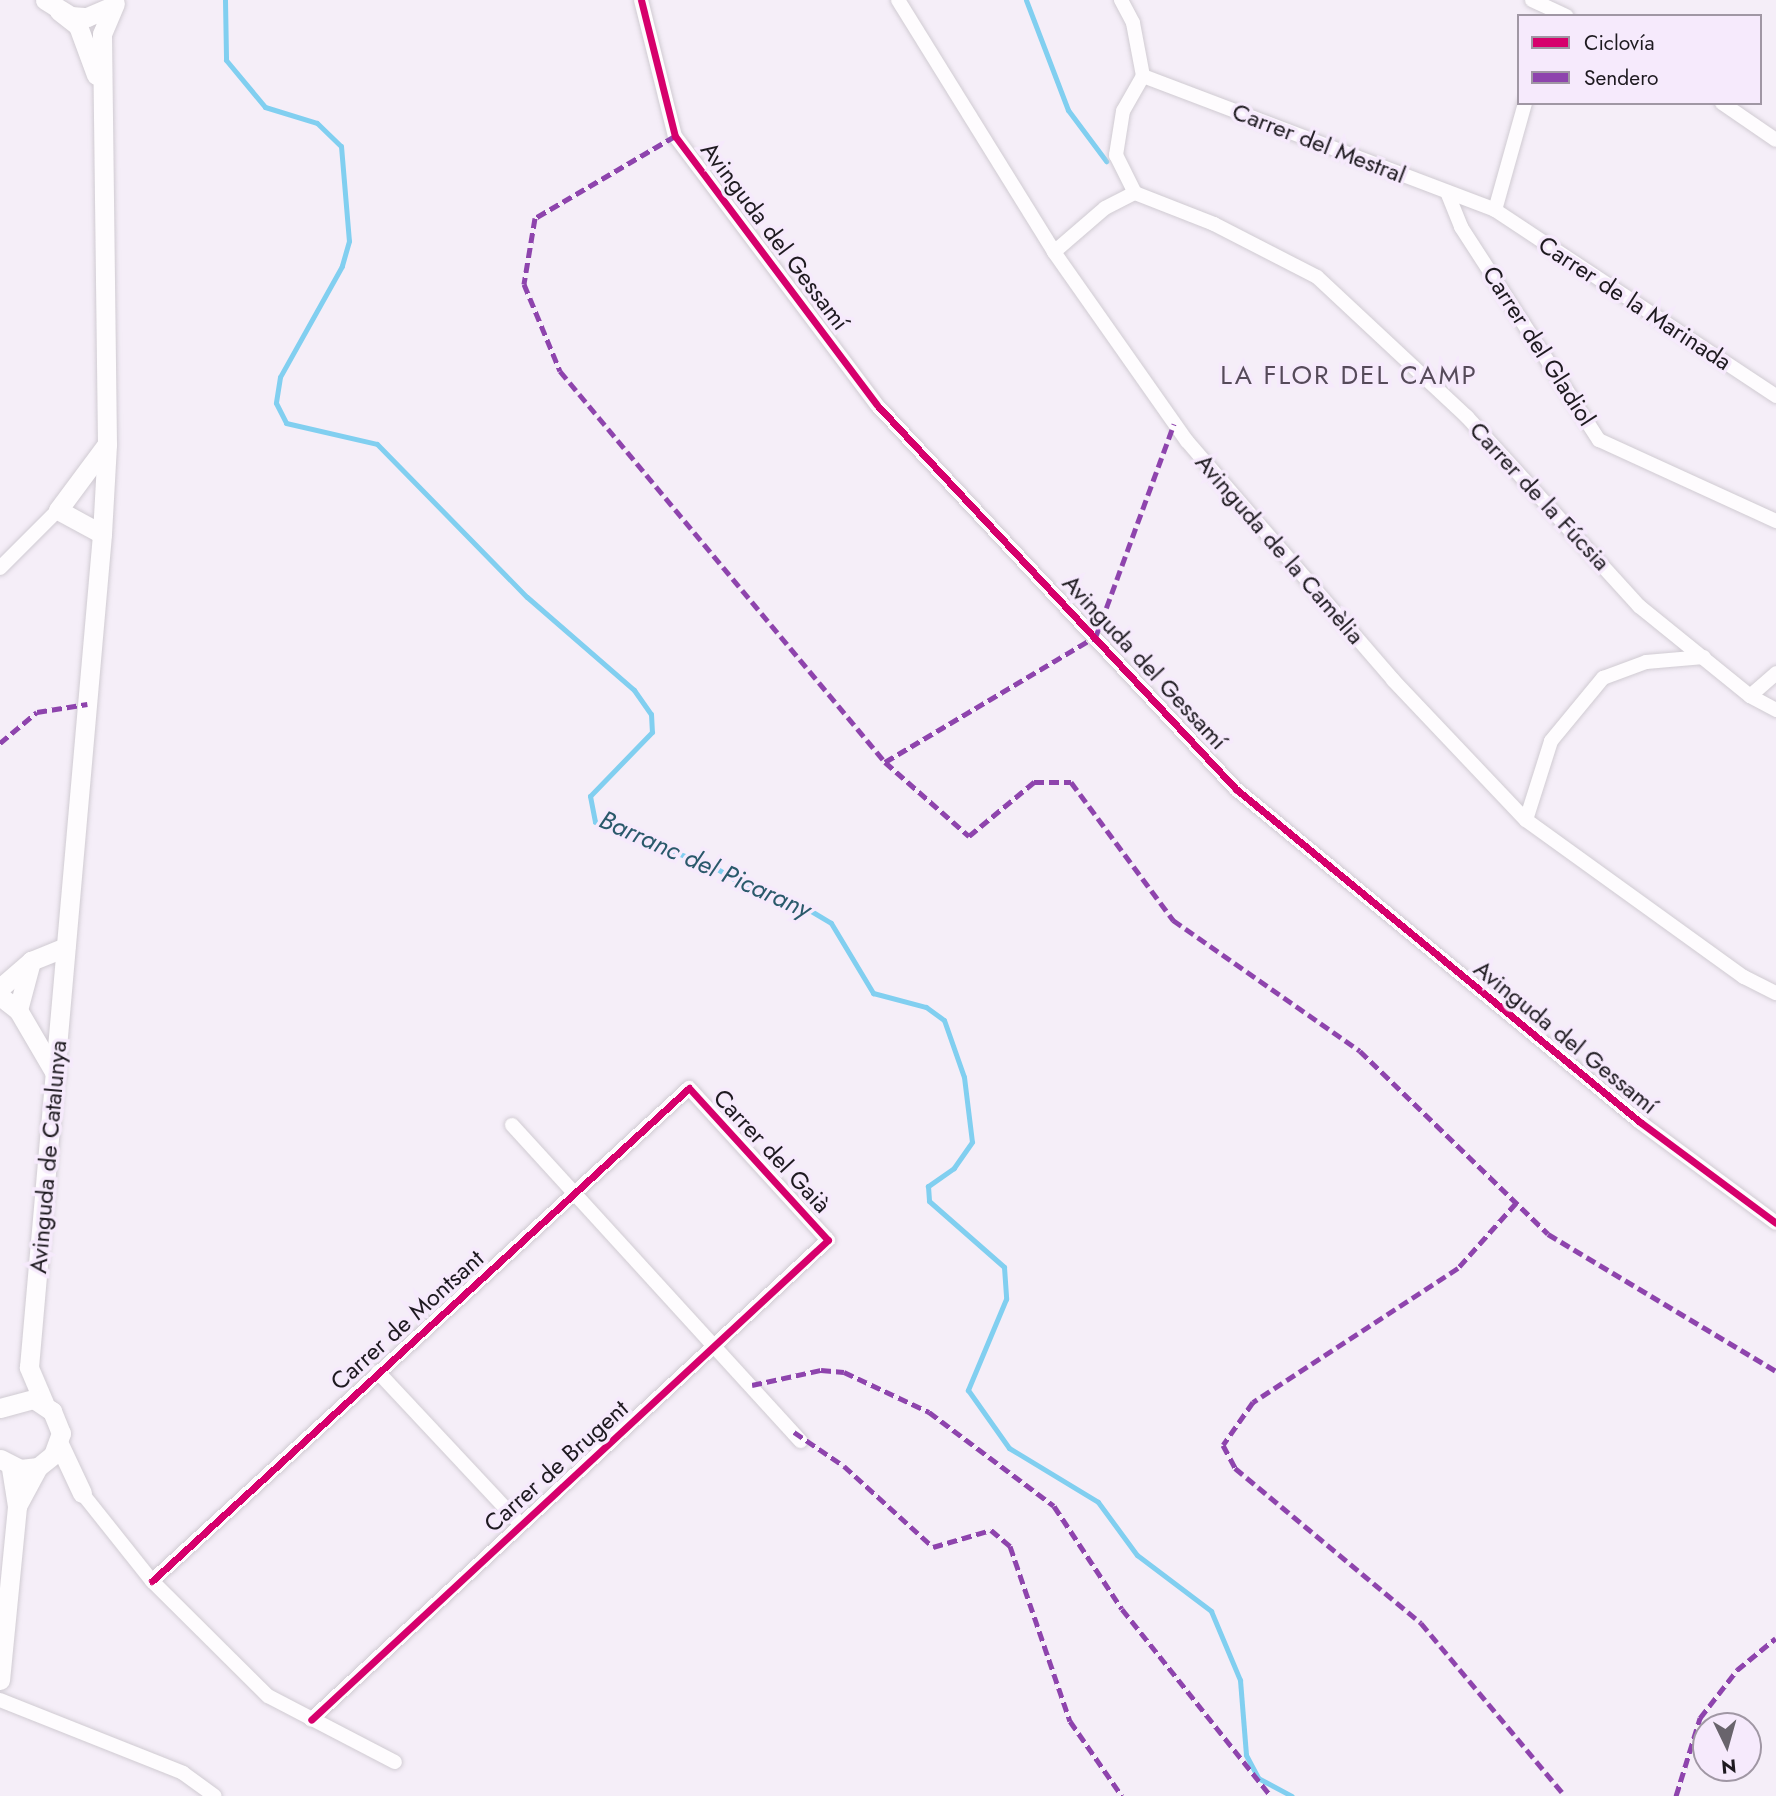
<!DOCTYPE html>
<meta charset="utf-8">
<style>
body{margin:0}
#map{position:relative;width:1776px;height:1796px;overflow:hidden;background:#f5eef8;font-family:Jost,sans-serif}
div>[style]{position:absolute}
.stream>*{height:5px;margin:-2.5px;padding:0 2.5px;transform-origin:2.5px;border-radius:2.5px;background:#81cff0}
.roads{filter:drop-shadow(0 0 2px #d0cbd2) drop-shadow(0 0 2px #d0cbd2)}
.minor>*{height:14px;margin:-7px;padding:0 7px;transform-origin:7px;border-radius:7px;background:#fefcfe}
.tertiary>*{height:19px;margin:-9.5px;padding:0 9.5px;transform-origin:9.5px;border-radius:9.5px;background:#fefcfe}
.quiet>*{height:5px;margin-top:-2.5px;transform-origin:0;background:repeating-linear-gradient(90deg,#8e44ad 0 10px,transparent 0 15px)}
.cycleway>*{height:7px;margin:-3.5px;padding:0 3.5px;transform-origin:3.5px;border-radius:3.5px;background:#d6006c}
span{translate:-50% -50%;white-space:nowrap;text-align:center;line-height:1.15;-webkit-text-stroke:7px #f6eafc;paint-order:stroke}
.street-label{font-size:24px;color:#1e1a20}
.neighbourhood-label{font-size:26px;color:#564b5a;letter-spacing:2px}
.water-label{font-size:26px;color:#2a596b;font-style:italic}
.legend{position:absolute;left:1517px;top:14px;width:245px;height:91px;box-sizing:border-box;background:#f6eafc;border:2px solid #a097a4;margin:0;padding:9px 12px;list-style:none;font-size:21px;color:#1e1a20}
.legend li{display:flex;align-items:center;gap:14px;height:35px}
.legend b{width:35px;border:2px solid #a097a4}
.north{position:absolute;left:1692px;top:1712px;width:70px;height:70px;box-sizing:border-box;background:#f6eafc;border:2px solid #a097a4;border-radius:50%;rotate:175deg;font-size:19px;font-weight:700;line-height:28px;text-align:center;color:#1e1a20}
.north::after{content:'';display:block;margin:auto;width:24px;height:32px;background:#69646c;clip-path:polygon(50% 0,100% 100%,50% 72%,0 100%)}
</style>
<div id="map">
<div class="stream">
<i style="left:225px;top:0;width:60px;rotate:89deg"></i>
<i style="left:226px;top:60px;width:61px;rotate:50.3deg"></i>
<i style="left:265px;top:107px;width:54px;rotate:17.1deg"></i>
<i style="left:317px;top:123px;width:33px;rotate:44deg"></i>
<i style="left:341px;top:146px;width:95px;rotate:85.2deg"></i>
<i style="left:349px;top:241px;width:26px;rotate:106deg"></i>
<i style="left:342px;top:266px;width:127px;rotate:119.2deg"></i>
<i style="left:280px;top:377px;width:26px;rotate:99deg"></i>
<i style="left:276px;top:403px;width:22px;rotate:63deg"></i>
<i style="left:286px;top:423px;width:93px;rotate:13deg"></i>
<i style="left:377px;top:444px;width:214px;rotate:45.6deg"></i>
<i style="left:527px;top:597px;width:142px;rotate:41deg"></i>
<i style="left:634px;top:690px;width:29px;rotate:55deg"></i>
<i style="left:651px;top:714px;width:18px;rotate:87deg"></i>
<i style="left:652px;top:732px;width:89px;rotate:134.1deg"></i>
<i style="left:590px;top:796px;width:26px;rotate:79deg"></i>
<i style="left:595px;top:822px;width:127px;rotate:20.7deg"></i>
<i style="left:714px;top:867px;width:52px;rotate:31deg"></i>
<i style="left:759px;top:894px;width:49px;rotate:16.6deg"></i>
<i style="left:806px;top:908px;width:29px;rotate:31deg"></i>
<i style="left:831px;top:923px;width:82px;rotate:59deg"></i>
<i style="left:873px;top:993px;width:55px;rotate:14.8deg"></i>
<i style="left:926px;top:1007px;width:22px;rotate:36deg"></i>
<i style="left:944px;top:1020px;width:60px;rotate:70.7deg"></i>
<i style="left:964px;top:1077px;width:65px;rotate:83deg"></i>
<i style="left:972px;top:1142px;width:32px;rotate:125deg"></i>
<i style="left:954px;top:1168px;width:32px;rotate:145deg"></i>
<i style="left:928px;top:1186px;width:15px;rotate:86deg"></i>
<i style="left:929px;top:1201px;width:100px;rotate:41.3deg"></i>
<i style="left:1004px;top:1267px;width:32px;rotate:86deg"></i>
<i style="left:1006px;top:1299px;width:99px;rotate:112.7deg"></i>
<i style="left:968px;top:1390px;width:71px;rotate:54.7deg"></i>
<i style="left:1009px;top:1448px;width:104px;rotate:31.2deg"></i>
<i style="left:1098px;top:1502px;width:66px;rotate:53.7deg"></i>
<i style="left:1137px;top:1555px;width:93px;rotate:37.1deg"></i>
<i style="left:1211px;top:1611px;width:75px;rotate:67.2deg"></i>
<i style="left:1240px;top:1680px;width:75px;rotate:85.4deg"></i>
<i style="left:1246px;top:1755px;width:26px;rotate:62deg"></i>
<i style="left:1258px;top:1778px;width:38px;rotate:28deg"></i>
<i style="left:1026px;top:0;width:118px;rotate:69.1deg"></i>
<i style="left:1068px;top:110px;width:64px;rotate:53.3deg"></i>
</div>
<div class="roads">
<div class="minor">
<i style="left:641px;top:0;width:140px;rotate:76deg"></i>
<i style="left:675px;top:136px;width:336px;rotate:53.1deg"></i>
<i style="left:877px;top:405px;width:526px;rotate:46.93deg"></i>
<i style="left:1236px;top:789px;width:524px;rotate:39.5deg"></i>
<i style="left:1640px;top:1122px;width:169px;rotate:36.6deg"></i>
<i style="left:898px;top:0;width:296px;rotate:58.2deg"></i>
<i style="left:1054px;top:252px;width:231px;rotate:54.9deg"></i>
<i style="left:1187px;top:441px;width:316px;rotate:49.2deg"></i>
<i style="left:1393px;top:680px;width:193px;rotate:46.5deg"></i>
<i style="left:1526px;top:820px;width:269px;rotate:35.8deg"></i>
<i style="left:1744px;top:977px;width:36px;rotate:27deg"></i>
<i style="left:1121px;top:0;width:26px;rotate:62deg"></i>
<i style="left:1133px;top:23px;width:54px;rotate:79.3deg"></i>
<i style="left:1143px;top:76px;width:40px;rotate:119.7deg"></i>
<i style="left:1123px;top:111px;width:45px;rotate:99deg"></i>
<i style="left:1116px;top:155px;width:42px;rotate:63.4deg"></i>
<i style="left:1532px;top:0;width:38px;rotate:25deg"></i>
<i style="left:1143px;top:76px;width:377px;rotate:20.8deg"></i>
<i style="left:1495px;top:210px;width:337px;rotate:33.5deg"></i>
<i style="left:1722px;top:103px;width:65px;rotate:34.4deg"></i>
<i style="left:1447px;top:192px;width:38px;rotate:68deg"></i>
<i style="left:1461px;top:227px;width:254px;rotate:57.1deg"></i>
<i style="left:1599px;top:440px;width:195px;rotate:24.6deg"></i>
<i style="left:1495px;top:210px;width:111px;rotate:-74.3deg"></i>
<i style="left:1054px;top:252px;width:67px;rotate:-40.8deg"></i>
<i style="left:1105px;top:208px;width:34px;rotate:-27deg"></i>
<i style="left:1135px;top:193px;width:85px;rotate:21.4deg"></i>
<i style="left:1214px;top:224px;width:116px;rotate:27.2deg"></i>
<i style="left:1317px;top:277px;width:205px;rotate:43deg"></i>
<i style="left:1467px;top:417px;width:256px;rotate:47.7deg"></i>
<i style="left:1639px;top:606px;width:143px;rotate:39deg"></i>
<i style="left:1750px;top:696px;width:30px;rotate:28deg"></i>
<i style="left:0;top:568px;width:82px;rotate:-45deg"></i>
<i style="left:1750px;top:696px;width:35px;rotate:-41deg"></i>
<i style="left:1526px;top:820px;width:83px;rotate:-72.4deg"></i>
<i style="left:1551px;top:741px;width:82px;rotate:-50.5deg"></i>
<i style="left:1603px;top:678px;width:46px;rotate:-20.4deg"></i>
<i style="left:1646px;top:662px;width:58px;rotate:-4.9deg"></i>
<i style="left:512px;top:1125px;width:428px;rotate:47.6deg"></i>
<i style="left:378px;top:1372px;width:208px;rotate:46.9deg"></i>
<i style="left:82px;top:1493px;width:112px;rotate:51.5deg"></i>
<i style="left:152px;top:1581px;width:163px;rotate:44.8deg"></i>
<i style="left:268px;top:1696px;width:143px;rotate:27.5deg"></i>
<i style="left:152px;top:1581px;width:729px;rotate:-42.55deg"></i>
<i style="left:689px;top:1088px;width:206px;rotate:47.6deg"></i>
<i style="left:828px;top:1240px;width:705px;rotate:137.13deg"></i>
<i style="left:0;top:1700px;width:197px;rotate:21.7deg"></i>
<i style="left:183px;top:1773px;width:39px;rotate:36deg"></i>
</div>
<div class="tertiary">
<i style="left:45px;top:0;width:31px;rotate:32deg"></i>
<i style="left:71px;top:16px;width:16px;rotate:4deg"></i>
<i style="left:87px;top:17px;width:28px;rotate:-23deg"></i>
<i style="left:59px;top:11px;width:24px;rotate:38deg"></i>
<i style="left:78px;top:26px;width:52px;rotate:69.8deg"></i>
<i style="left:102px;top:534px;width:50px;rotate:-151.4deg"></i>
<i style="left:58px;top:510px;width:82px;rotate:-53.4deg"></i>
<i style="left:0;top:988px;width:41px;rotate:-41.1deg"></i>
<i style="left:31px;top:961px;width:37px;rotate:-22deg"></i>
<i style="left:0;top:996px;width:23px;rotate:38deg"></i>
<i style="left:18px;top:1010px;width:75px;rotate:59.7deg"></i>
<i style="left:18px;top:1010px;width:51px;rotate:-75.1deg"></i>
<i style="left:44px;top:1403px;width:39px;rotate:-113deg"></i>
<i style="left:29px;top:1367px;width:836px;rotate:-84.99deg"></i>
<i style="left:102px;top:534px;width:90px;rotate:-86.8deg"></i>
<i style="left:107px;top:444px;width:410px;rotate:-90.7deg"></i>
<i style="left:102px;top:34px;width:33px;rotate:-67deg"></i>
<i style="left:0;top:1408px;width:35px;rotate:-15deg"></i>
<i style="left:34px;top:1399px;width:22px;rotate:34deg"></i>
<i style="left:52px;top:1411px;width:24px;rotate:68deg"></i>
<i style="left:61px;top:1433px;width:23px;rotate:110deg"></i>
<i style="left:53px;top:1455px;width:19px;rotate:141deg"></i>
<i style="left:38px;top:1467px;width:18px;rotate:174deg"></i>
<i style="left:20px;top:1469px;width:22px;rotate:-153deg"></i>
<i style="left:59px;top:1444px;width:54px;rotate:64.9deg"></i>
<i style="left:17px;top:1506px;width:44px;rotate:-61.7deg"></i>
<i style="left:0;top:1680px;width:175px;rotate:-84.4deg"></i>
<i style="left:17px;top:1506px;width:39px;rotate:-99deg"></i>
</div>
</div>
<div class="quiet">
<i style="left:675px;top:136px;width:162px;rotate:149.6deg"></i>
<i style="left:535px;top:218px;width:67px;rotate:99.5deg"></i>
<i style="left:524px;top:284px;width:94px;rotate:67.5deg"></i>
<i style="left:560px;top:371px;width:508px;rotate:50.27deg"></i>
<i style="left:885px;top:762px;width:112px;rotate:41.4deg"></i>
<i style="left:969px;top:836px;width:85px;rotate:-39.7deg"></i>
<i style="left:1034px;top:782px;width:37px"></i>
<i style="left:1071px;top:782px;width:172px;rotate:53.5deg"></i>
<i style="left:1173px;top:920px;width:228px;rotate:35deg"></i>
<i style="left:1360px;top:1051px;width:262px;rotate:44.2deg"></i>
<i style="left:1548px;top:1234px;width:266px;rotate:31deg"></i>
<i style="left:0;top:743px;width:48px;rotate:-40deg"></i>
<i style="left:37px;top:712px;width:51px;rotate:-9.1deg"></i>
<i style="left:885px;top:762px;width:246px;rotate:-30.8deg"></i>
<i style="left:1096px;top:636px;width:226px;rotate:-69.8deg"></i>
<i style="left:1516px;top:1203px;width:87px;rotate:131.7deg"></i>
<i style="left:1458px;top:1268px;width:245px;rotate:146.8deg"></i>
<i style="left:1253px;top:1402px;width:52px;rotate:124.9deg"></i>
<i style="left:1223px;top:1445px;width:26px;rotate:62deg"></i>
<i style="left:1235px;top:1468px;width:242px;rotate:39.8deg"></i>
<i style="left:1421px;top:1623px;width:225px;rotate:50.2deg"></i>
<i style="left:752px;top:1385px;width:71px;rotate:-12.3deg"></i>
<i style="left:821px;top:1370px;width:23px;rotate:5deg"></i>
<i style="left:844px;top:1372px;width:94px;rotate:25.2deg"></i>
<i style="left:929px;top:1412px;width:156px;rotate:36.9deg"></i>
<i style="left:1054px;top:1506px;width:123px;rotate:56.6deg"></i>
<i style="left:1122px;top:1609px;width:239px;rotate:51.5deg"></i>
<i style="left:794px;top:1432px;width:60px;rotate:34.2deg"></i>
<i style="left:844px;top:1466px;width:120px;rotate:42.3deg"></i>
<i style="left:933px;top:1547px;width:60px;rotate:-16.3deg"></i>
<i style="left:991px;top:1530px;width:25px;rotate:40deg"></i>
<i style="left:1010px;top:1546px;width:185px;rotate:71.1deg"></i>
<i style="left:1070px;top:1721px;width:91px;rotate:55.3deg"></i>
<i style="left:1676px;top:1796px;width:82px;rotate:-72.9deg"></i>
<i style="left:1700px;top:1718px;width:61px;rotate:-52.4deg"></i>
<i style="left:1737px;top:1670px;width:50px;rotate:-39.4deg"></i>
</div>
<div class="cycleway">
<i style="left:641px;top:0;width:140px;rotate:76deg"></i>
<i style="left:675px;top:136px;width:336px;rotate:53.1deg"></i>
<i style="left:877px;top:405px;width:526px;rotate:46.93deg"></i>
<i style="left:1236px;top:789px;width:524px;rotate:39.5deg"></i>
<i style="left:1640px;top:1122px;width:169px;rotate:36.6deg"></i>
<i style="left:152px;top:1581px;width:729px;rotate:-42.55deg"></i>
<i style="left:689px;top:1088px;width:206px;rotate:47.6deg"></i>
<i style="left:828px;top:1240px;width:705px;rotate:137.13deg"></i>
</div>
<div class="street-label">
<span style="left:1319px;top:143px;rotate:21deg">Carrer del Mestral</span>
<span style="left:775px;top:236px;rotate:53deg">Avinguda del Gessamí</span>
<span style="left:1635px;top:303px;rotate:33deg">Carrer de la Marinada</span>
<span style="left:1539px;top:346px;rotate:57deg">Carrer del Gladiol</span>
<span style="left:1540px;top:496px;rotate:47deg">Carrer de la Fúcsia</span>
<span style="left:1280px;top:549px;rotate:49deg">Avinguda de la Camèlia</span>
<span style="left:1145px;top:662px;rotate:47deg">Avinguda del Gessamí</span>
<span style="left:1566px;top:1037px;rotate:39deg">Avinguda del Gessamí</span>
<span style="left:772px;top:1151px;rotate:47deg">Carrer del Gaià</span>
<span style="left:48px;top:1157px;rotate:-85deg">Avinguda de Catalunya</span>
<span style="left:407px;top:1320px;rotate:-42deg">Carrer de Montsant</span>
<span style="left:556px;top:1466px;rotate:-42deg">Carrer de Brugent</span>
</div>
<div class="neighbourhood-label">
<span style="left:1349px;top:376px">LA FLOR DEL CAMP</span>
</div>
<div class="water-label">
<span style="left:705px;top:865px;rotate:24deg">Barranc del Picarany</span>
</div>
<ul class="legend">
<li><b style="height:9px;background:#d6006c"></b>Ciclovía</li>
<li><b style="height:9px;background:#8e44ad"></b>Sendero</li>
</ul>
<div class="north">N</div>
</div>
